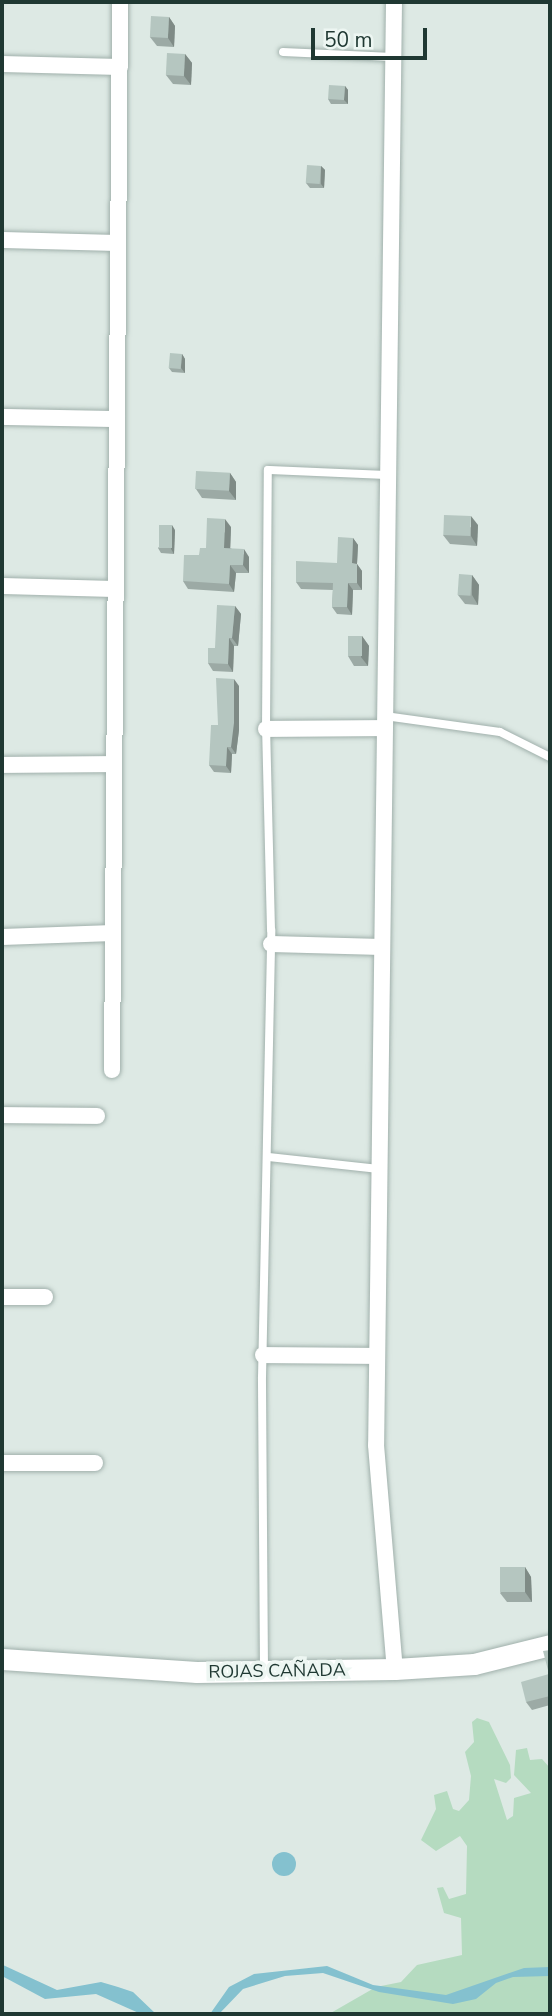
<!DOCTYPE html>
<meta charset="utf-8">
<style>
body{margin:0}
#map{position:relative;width:552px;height:2016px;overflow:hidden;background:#dde9e4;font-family:"Nunito Sans",sans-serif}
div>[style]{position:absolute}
.green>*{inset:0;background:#b5dbc0}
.water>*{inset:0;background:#84c1cf}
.round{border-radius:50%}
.roads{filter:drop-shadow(0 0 2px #a0b0ab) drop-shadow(0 0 2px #a0b0ab)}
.lane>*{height:8px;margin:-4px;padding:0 4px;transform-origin:4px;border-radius:4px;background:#fff}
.street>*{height:16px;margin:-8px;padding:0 8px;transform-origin:8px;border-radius:8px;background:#fff}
.secondary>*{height:21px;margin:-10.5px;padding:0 10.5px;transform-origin:10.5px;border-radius:10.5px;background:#fff}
.wall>*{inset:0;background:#9caaa5}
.shaded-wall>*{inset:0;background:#7f8b86}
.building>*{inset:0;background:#b5c6c0;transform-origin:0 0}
span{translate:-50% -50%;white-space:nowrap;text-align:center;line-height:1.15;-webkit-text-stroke:7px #edf6f2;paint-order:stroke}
.street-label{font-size:18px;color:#1f3832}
.frame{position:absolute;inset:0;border:4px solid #1f3832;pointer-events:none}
.scale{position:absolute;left:311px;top:28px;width:116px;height:32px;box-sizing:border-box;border:4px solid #1f3832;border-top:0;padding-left:9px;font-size:21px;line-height:24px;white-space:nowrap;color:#1f3832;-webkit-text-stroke:5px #edf6f2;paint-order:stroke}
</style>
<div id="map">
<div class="green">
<i style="clip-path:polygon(477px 1718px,489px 1722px,510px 1765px,511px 1778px,506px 1783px,494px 1779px,507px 1820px,513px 1816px,514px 1798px,531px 1793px,514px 1775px,516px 1750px,527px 1748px,530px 1760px,542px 1759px,550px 1768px,550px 2014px,329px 2014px,376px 1987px,401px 1982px,417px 1965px,462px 1955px,461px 1918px,444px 1913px,437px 1888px,443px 1887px,449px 1899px,466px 1894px,467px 1846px,460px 1836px,436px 1851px,421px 1840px,436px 1809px,434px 1795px,447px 1791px,453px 1809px,459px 1811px,469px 1800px,471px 1776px,465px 1752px,474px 1742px,472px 1722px)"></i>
</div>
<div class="water">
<i class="round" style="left:272px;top:1852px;width:24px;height:24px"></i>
<i style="clip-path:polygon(3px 1965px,57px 1990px,101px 1982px,118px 1987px,133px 1992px,156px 2014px,141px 2014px,96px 1994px,45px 1999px,2px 1976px)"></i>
<i style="clip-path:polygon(327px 1966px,373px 1985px,446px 1995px,524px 1968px,550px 1967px,550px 1976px,513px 1977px,496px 1983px,476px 1999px,453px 2004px,379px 1992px,323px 1973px,285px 1976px,243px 1989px,219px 2014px,210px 2014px,229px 1987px,254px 1974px)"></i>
</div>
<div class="roads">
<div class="lane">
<i style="left:283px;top:52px;width:110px;rotate:2.6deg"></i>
<i style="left:385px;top:716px;width:116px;rotate:7.9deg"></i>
<i style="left:500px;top:732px;width:56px;rotate:26.6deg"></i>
<i style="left:268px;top:1157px;width:112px;rotate:6.2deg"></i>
<i style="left:264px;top:1671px;width:294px;rotate:-90.4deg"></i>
<i style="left:262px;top:1377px;width:447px;rotate:-88.8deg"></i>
<i style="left:271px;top:930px;width:201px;rotate:-91.4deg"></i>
<i style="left:266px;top:729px;width:259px;rotate:-89.6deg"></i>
<i style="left:268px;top:470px;width:120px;rotate:2.4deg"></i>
</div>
<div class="street">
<i style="left:394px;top:2px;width:1443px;rotate:90.71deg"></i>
<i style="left:376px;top:1445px;width:225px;rotate:85.2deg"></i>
<i style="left:2px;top:64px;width:118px;rotate:1.5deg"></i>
<i style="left:2px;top:240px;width:116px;rotate:1.5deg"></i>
<i style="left:2px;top:417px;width:115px;rotate:1deg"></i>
<i style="left:2px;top:586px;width:113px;rotate:1.5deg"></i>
<i style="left:266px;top:729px;width:119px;rotate:-0.5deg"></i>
<i style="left:2px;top:765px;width:112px;rotate:-0.5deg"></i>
<i style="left:2px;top:937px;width:111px;rotate:-2.1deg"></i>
<i style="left:271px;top:944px;width:111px;rotate:1.5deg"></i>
<i style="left:112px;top:1070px;width:1068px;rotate:-89.57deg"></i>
<i style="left:2px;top:1115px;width:95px;rotate:0.6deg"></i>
<i style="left:2px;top:1297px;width:43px"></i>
<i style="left:263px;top:1355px;width:114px;rotate:0.5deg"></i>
<i style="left:2px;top:1463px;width:93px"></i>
</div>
<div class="secondary">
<i style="left:2px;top:1659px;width:195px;rotate:3.8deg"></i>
<i style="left:197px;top:1672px;width:198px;rotate:-0.9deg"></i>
<i style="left:395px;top:1669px;width:79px;rotate:-3.6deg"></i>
<i style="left:474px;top:1664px;width:78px;rotate:-14deg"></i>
</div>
</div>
<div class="wall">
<i style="clip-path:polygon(169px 17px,175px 26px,174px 47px,157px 46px,150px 37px)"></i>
<i style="clip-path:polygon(185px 54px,192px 63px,191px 85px,173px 84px,166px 75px)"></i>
<i style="clip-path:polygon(345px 86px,348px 90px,348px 104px,331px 104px,328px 99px)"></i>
<i style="clip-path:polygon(321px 166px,325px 170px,324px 188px,310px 188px,306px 183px)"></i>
<i style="clip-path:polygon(182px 354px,185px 359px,185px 373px,172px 372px,169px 368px)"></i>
<i style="clip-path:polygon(230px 473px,236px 482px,236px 500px,202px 498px,196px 489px)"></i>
<i style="clip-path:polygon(478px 525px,477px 546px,450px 544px,443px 535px)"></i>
<i style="clip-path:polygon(231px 527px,230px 548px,249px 557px,249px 573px,236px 573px,234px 592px,188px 589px,183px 581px,199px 555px,206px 548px)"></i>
<i style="clip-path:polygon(175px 530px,174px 554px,161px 553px,158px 548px)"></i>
<i style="clip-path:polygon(353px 538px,358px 545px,357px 564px,362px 571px,362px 590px,353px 590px,352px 615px,337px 614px,332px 607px,333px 590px,301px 589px,296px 582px,337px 563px)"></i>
<i style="clip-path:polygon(472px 575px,479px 585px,478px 605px,465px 604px,458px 595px)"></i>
<i style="clip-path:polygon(235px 606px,241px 614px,238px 646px,234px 646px,233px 672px,213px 671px,208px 663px)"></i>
<i style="clip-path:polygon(362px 636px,369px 646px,368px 666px,354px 666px,348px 656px)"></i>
<i style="clip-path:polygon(239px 686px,239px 730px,236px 754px,232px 754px,231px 773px,214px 772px,209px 765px,218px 725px)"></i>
<i style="clip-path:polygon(525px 1567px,531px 1577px,532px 1602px,507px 1602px,500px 1593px)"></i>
<i style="clip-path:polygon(550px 1650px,550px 1705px,532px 1710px,526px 1702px,549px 1674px)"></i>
</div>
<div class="shaded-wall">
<i style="clip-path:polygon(169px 17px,175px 26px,174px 47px,168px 38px)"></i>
<i style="clip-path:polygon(185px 54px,192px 63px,191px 85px,184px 76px)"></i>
<i style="clip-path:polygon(345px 86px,348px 90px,348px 104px,344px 100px)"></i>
<i style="clip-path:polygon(321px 166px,325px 170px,324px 188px,321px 184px)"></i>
<i style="clip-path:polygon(182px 354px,185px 359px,185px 373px,181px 368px)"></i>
<i style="clip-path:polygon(230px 473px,236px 482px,236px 500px,229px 491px)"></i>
<i style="clip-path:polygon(471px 516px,478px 525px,477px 546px,471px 536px)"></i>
<i style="clip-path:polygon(225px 519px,231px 527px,230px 556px,224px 548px)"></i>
<i style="clip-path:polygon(172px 525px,175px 530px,174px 554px,171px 549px)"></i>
<i style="clip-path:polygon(353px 538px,358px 545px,357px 564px,362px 571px,362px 590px,357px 583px,352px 563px)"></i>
<i style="clip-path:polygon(244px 549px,249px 557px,249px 573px,243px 565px)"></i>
<i style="clip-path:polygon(230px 565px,236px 573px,234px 592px,229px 584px)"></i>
<i style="clip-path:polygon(472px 575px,479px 585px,478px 605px,472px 595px)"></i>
<i style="clip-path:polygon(348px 583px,353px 590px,352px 615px,347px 607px)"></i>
<i style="clip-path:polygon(235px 606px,241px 614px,238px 646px,232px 638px)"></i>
<i style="clip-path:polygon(362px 636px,369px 646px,368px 666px,361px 657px)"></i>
<i style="clip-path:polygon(229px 638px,234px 646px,233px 672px,228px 664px)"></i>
<i style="clip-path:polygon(234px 679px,239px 686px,239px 730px,236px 754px,231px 747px)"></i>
<i style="clip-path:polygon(227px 747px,232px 754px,231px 773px,226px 766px)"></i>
<i style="clip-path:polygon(525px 1567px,531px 1577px,532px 1602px,525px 1592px)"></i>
</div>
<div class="building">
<i style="left:151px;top:16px;width:18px;height:21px;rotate:3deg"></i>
<i style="left:167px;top:53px;width:18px;height:22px;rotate:3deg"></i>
<i style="left:329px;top:85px;width:16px;height:14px;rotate:4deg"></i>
<i style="left:307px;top:165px;width:14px;height:18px;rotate:4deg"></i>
<i style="left:170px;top:353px;width:12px;height:15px;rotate:5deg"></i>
<i style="left:196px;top:471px;width:34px;height:18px;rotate:3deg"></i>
<i style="left:444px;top:515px;width:27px;height:20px;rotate:2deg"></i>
<i style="clip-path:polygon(207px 518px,225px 519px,224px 548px,244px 549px,243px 565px,230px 565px,229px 584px,183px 581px,184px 555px,199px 555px,200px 548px,206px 548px)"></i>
<i style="left:159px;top:525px;width:13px;height:23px"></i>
<i style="clip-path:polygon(338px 537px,353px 538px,352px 563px,357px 564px,357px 583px,348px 583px,347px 607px,332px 607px,333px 583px,296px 582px,296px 561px,337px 563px)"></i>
<i style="left:459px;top:574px;width:13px;height:21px;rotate:4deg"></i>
<i style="clip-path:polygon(217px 605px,235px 606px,232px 638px,229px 638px,228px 664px,208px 663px,208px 648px,215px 648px)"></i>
<i style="left:348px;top:636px;width:14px;height:20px"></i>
<i style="clip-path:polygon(216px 678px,234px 679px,234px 723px,231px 747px,227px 747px,226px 766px,209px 765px,211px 725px,218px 725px)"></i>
<i style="left:525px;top:1567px;width:25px;height:25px;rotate:90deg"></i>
<i style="clip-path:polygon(550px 1650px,550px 1696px,526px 1702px,521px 1682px,549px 1674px,543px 1651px)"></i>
</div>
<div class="street-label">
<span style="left:277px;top:1671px;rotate:-1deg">ROJAS CAÑADA</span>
</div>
<div class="frame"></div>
<div class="scale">50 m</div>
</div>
